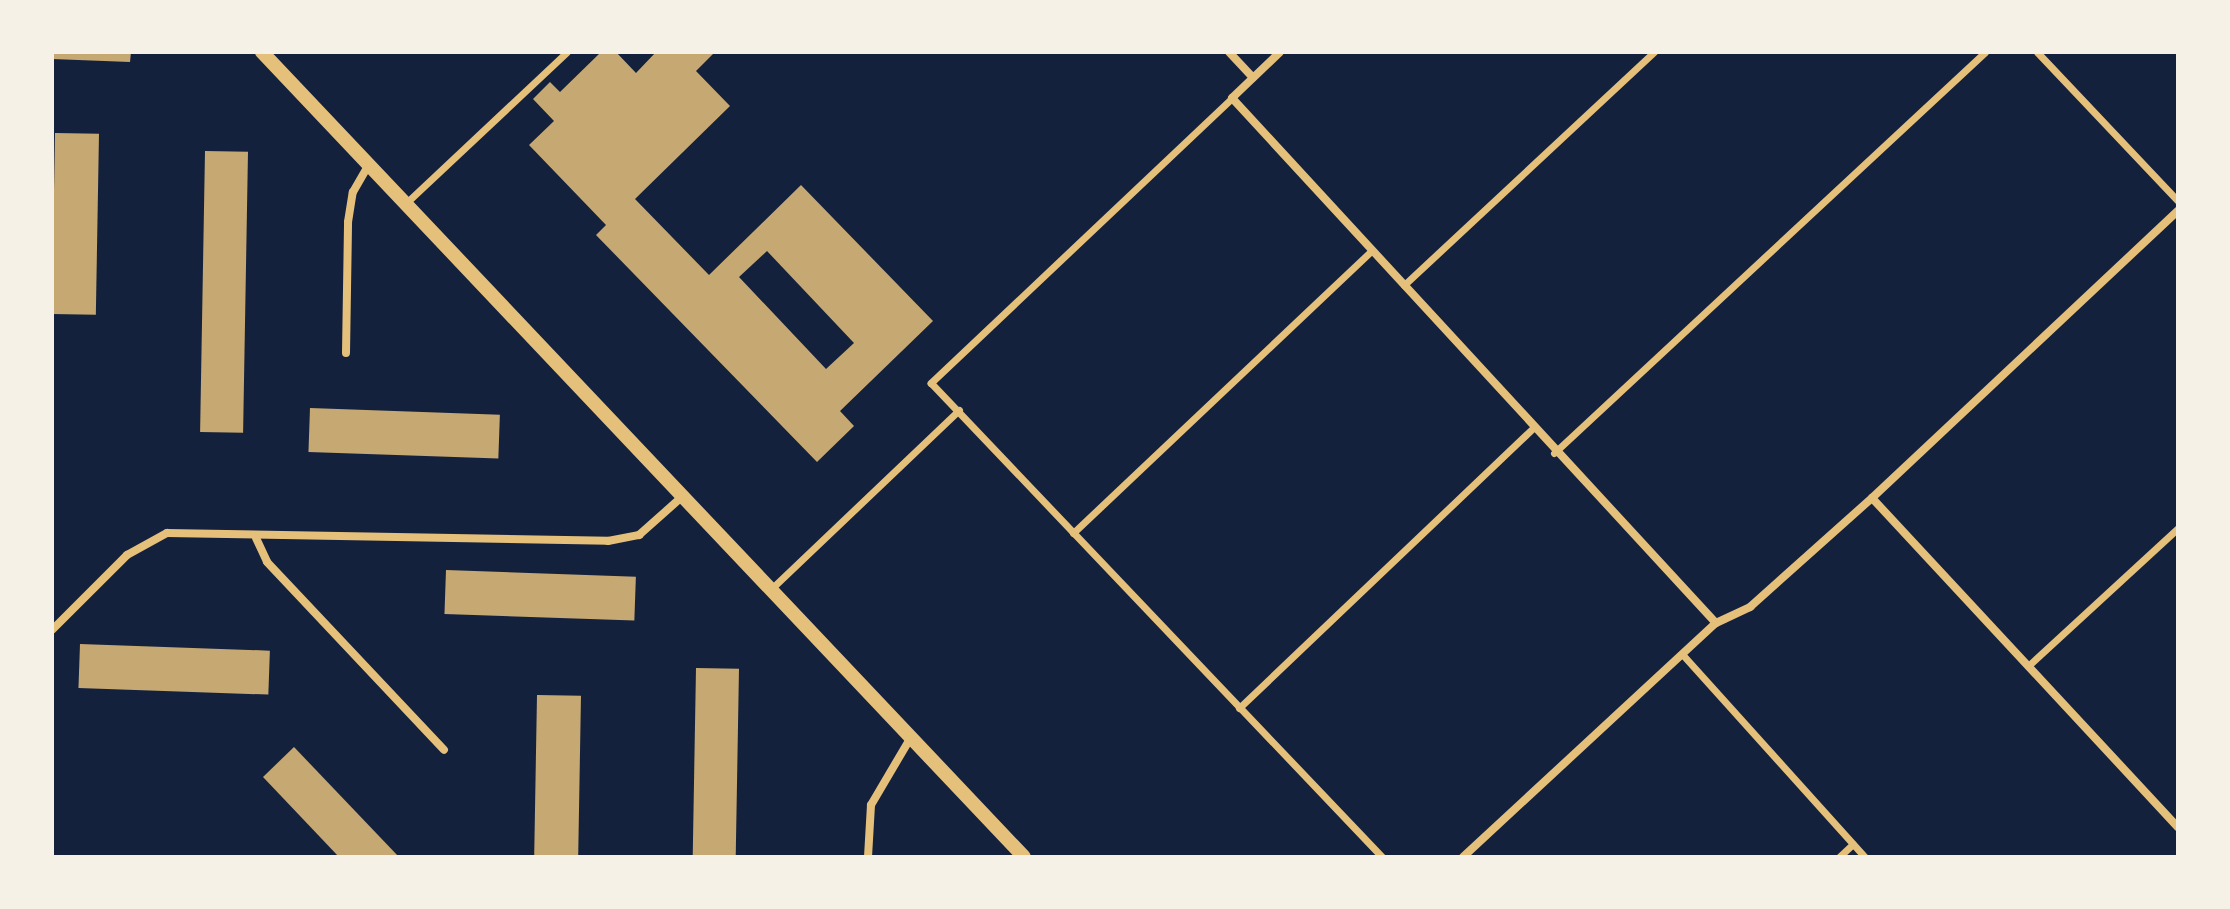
<!DOCTYPE html>
<style>
body{margin:0}
#map{position:relative;width:2230px;height:909px;overflow:hidden;background:#14213d;font-family:"Source Sans 3",sans-serif}
div>[style]{position:absolute}
.building>*{inset:0;background:#c6a872;transform-origin:0 0}
.pedestrian>*{height:7px;margin:-3.5px;padding:0 3.5px;transform-origin:3.5px;border-radius:3.5px;background:#e5c07b}
.minor>*{height:8px;margin:-4px;padding:0 4px;transform-origin:4px;border-radius:4px;background:#e5c07b}
.tertiary>*{height:14px;margin:-7px;padding:0 7px;transform-origin:7px;border-radius:7px;background:#e5c07b}
span{translate:-50% -50%;white-space:nowrap;text-align:center;line-height:1.15;-webkit-text-stroke:8px #f6f1e7;paint-order:stroke}
.frame{position:absolute;inset:0;border:54px solid #f6f1e7;pointer-events:none}
</style>
<div id="map">
<div class="building">
<i style="clip-path:polygon(52px 52px,131px 52px,130px 62px,52px 59px)"></i>
<i style="clip-path:polygon(evenodd,601px 52px,616px 52px,636px 73px,656px 52px,715px 52px,696px 71px,730px 106px,635px 199px,709px 275px,801px 185px,933px 321px,840px 411px,854px 426px,817px 462px,596px 235px,606px 225px,529px 145px,554px 121px,533px 99px,550px 82px,560px 92px,601px 52px,767px 251px,854px 343px,826px 369px,739px 277px,767px 251px)"></i>
<i style="left:55px;top:133px;width:44px;height:181px;rotate:1deg"></i>
<i style="left:205px;top:151px;width:43px;height:281px;rotate:1deg"></i>
<i style="left:310px;top:408px;width:190px;height:44px;rotate:2deg"></i>
<i style="left:446px;top:570px;width:190px;height:44px;rotate:2deg"></i>
<i style="left:80px;top:644px;width:190px;height:44px;rotate:2deg"></i>
<i style="left:696px;top:668px;width:43px;height:189px;rotate:1deg"></i>
<i style="left:537px;top:695px;width:44px;height:162px;rotate:1deg"></i>
<i style="clip-path:polygon(294px 747px,399px 857px,339px 857px,263px 777px)"></i>
</div>
<div class="pedestrian">
<i style="left:2037px;top:52px;width:205px;rotate:46.6deg"></i>
<i style="left:1232px;top:98px;width:415px;rotate:136.6deg"></i>
<i style="left:931px;top:383px;width:654px;rotate:46.42deg"></i>
<i style="left:405px;top:204px;width:222px;rotate:-43.2deg"></i>
<i style="left:1404px;top:285px;width:342px;rotate:-43deg"></i>
<i style="left:1554px;top:453px;width:589px;rotate:-42.93deg"></i>
<i style="left:1073px;top:533px;width:410px;rotate:-43.4deg"></i>
<i style="left:770px;top:590px;width:261px;rotate:-43.6deg"></i>
<i style="left:1682px;top:654px;width:273px;rotate:48deg"></i>
<i style="left:2028px;top:666px;width:204px;rotate:-42.6deg"></i>
<i style="left:1239px;top:708px;width:405px;rotate:-43.6deg"></i>
<i style="left:1839px;top:857px;width:19px;rotate:-43deg"></i>
</div>
<div class="minor">
<i style="left:1229px;top:52px;width:35px;rotate:47deg"></i>
<i style="left:1280px;top:52px;width:66px;rotate:136.2deg"></i>
<i style="left:1232px;top:98px;width:714px;rotate:47.33deg"></i>
<i style="left:346px;top:353px;width:131px;rotate:-89.1deg"></i>
<i style="left:348px;top:222px;width:30px;rotate:-81deg"></i>
<i style="left:353px;top:192px;width:28px;rotate:-60deg"></i>
<i style="left:1872px;top:498px;width:449px;rotate:47.1deg"></i>
<i style="left:256px;top:538px;width:26px;rotate:65deg"></i>
<i style="left:267px;top:562px;width:258px;rotate:46.7deg"></i>
<i style="left:52px;top:630px;width:106px;rotate:-45deg"></i>
<i style="left:127px;top:555px;width:46px;rotate:-28.8deg"></i>
<i style="left:167px;top:533px;width:441px;rotate:1deg"></i>
<i style="left:608px;top:541px;width:32px;rotate:-11deg"></i>
<i style="left:639px;top:535px;width:59px;rotate:-41.6deg"></i>
<i style="left:868px;top:857px;width:52px;rotate:-86.7deg"></i>
<i style="left:871px;top:805px;width:79px;rotate:-59.5deg"></i>
<i style="left:1463px;top:857px;width:345px;rotate:-42.8deg"></i>
<i style="left:1716px;top:623px;width:38px;rotate:-25deg"></i>
<i style="left:1750px;top:607px;width:164px;rotate:-41.8deg"></i>
<i style="left:1872px;top:498px;width:420px;rotate:-43.2deg"></i>
</div>
<div class="tertiary">
<i style="left:262px;top:52px;width:1108px;rotate:46.57deg"></i>
</div>
<div class="frame"></div>
</div>
